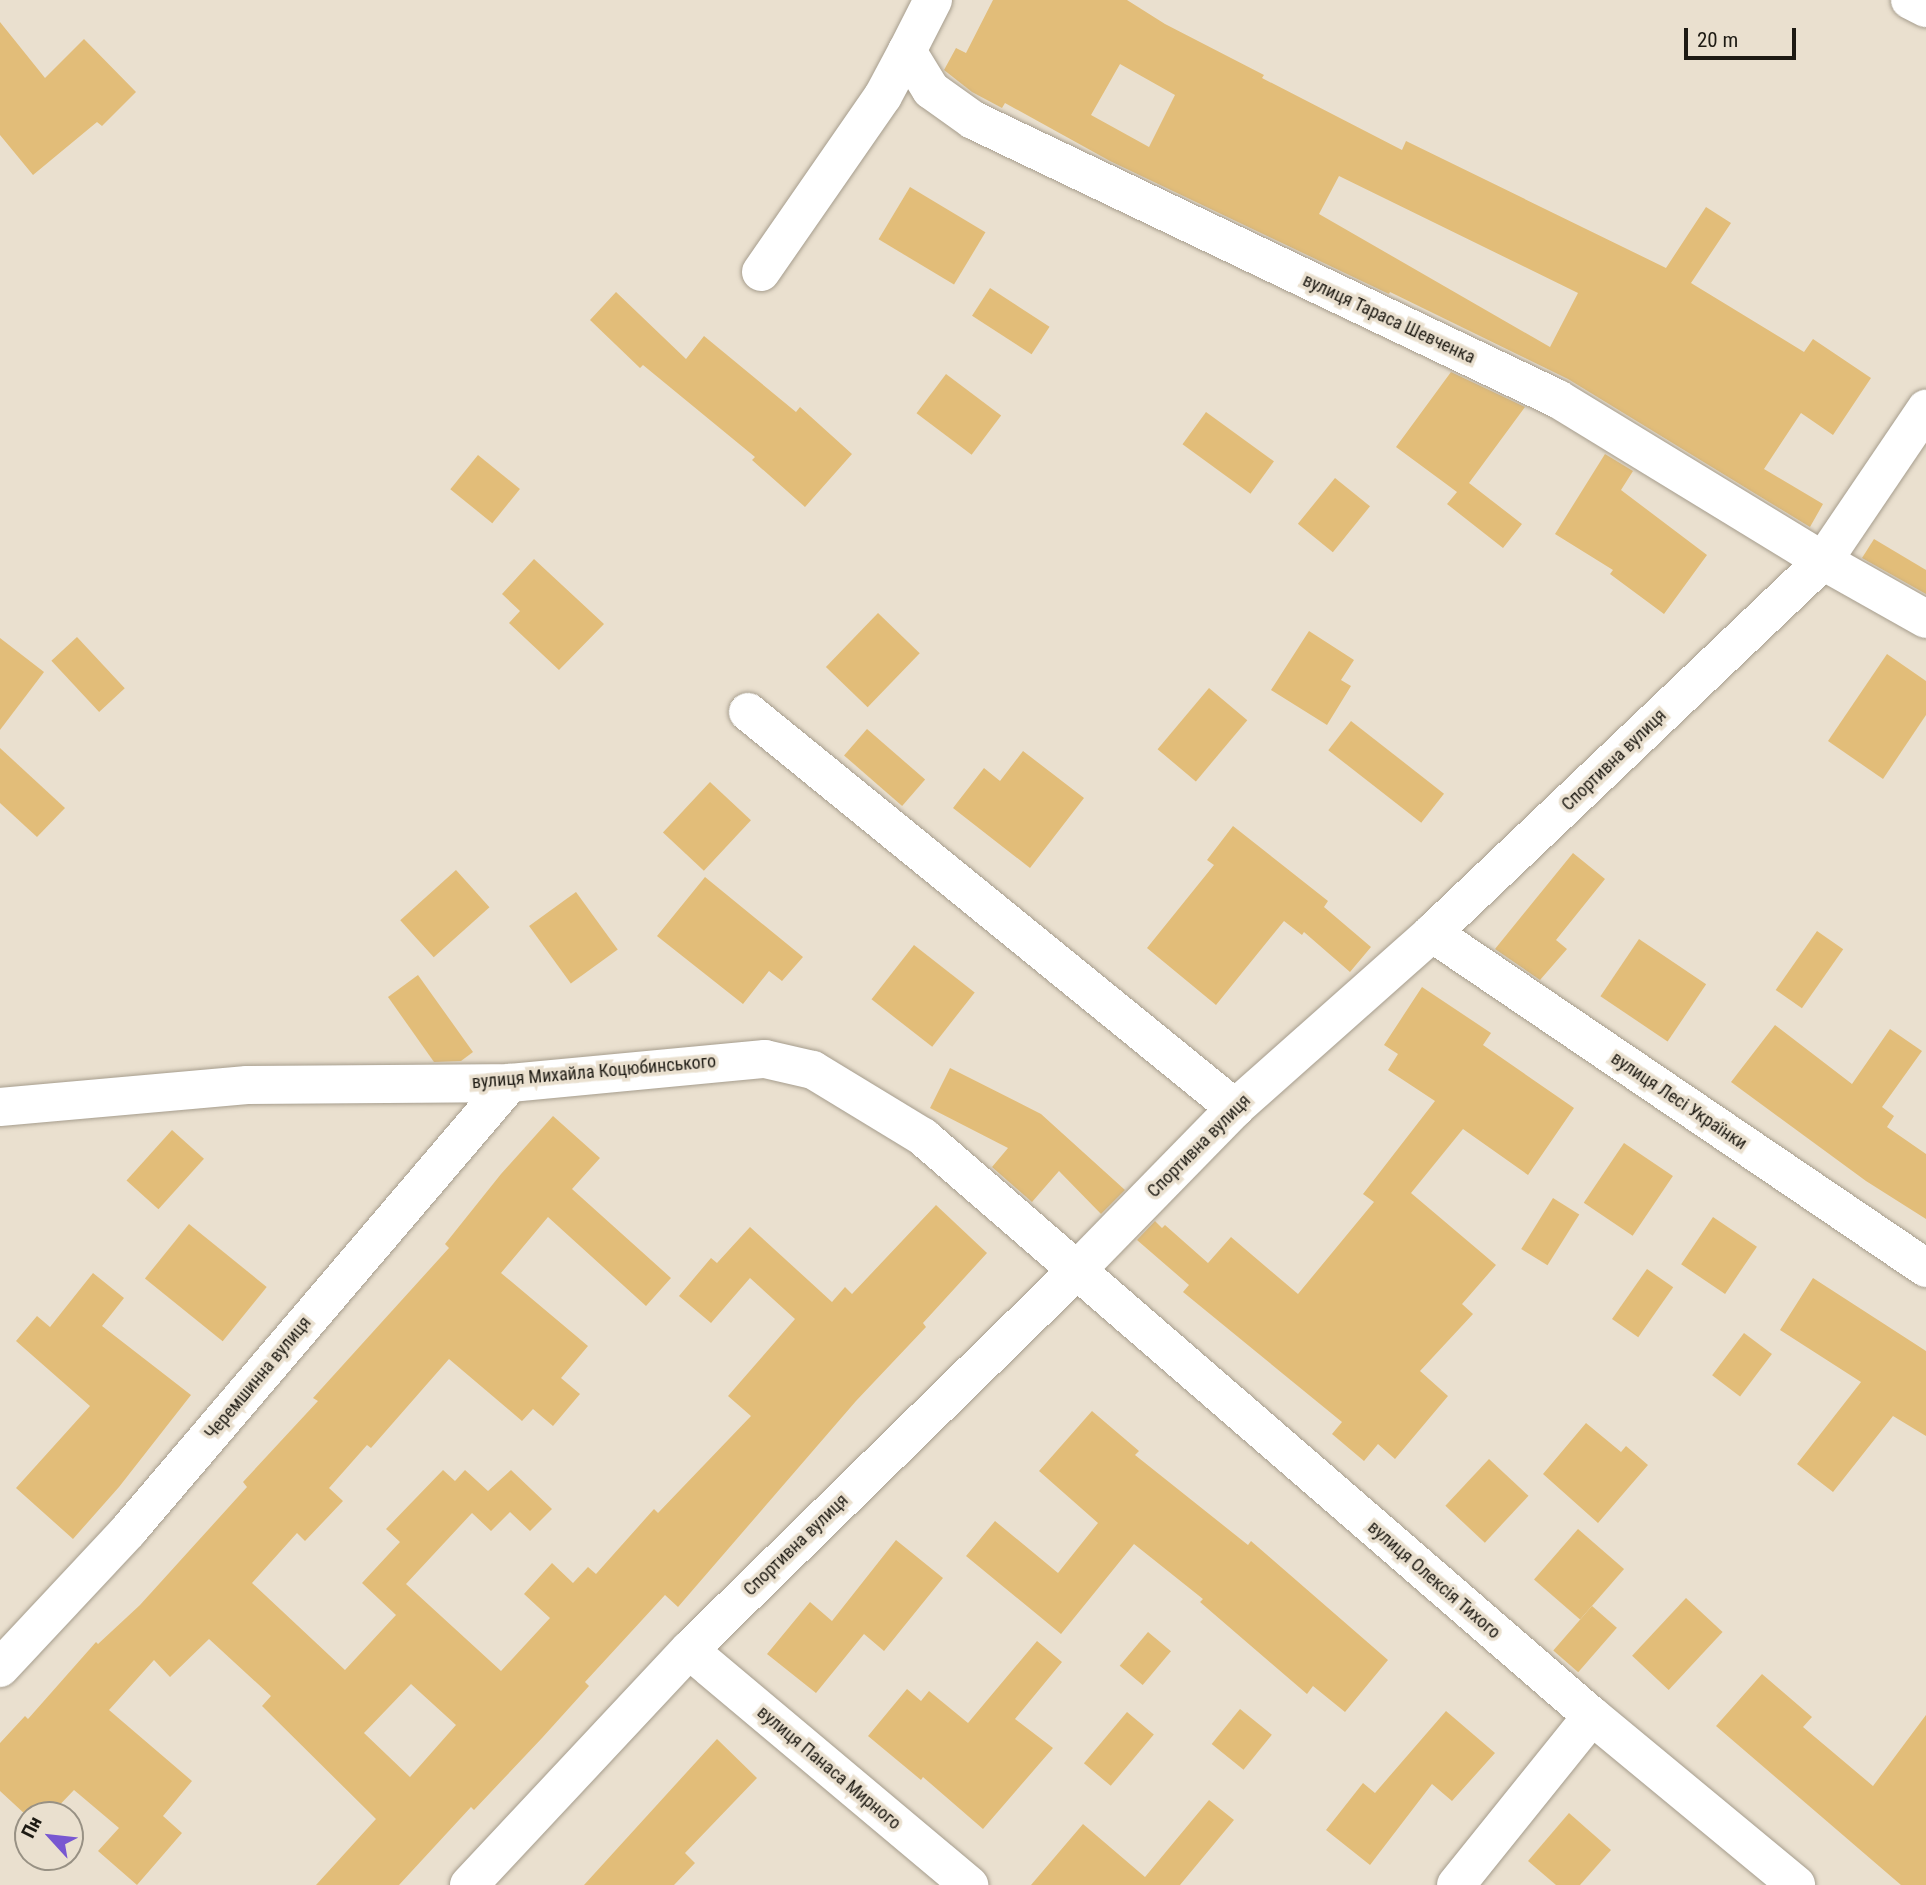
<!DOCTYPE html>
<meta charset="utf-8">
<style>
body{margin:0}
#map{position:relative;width:1926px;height:1885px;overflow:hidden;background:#eae0cf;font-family:"Roboto Condensed",sans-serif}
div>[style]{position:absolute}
.building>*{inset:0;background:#e2bd79;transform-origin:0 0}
.roads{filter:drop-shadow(0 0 2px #a69d8d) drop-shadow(0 0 2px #a69d8d)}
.minor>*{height:38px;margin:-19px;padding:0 19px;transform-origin:19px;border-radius:19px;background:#fff}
span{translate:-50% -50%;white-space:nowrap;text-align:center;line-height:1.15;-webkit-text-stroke:7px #eae0cf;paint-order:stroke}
.street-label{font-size:18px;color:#1d1a13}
.north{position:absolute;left:14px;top:1801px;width:70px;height:70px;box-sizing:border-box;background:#eae0cf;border:2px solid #989184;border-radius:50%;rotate:297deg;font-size:19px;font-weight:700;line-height:28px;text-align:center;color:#1d1a13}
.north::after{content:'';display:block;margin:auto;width:24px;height:32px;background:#7857d1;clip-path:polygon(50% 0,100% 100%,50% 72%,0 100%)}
.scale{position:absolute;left:1684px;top:28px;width:112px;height:32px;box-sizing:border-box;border:4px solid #1d1a13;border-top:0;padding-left:9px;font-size:21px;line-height:24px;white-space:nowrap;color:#1d1a13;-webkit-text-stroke:5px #eae0cf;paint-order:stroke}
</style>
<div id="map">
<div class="building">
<i style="clip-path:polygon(evenodd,993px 0,1127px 0,1165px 24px,1264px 75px,1262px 78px,1402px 150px,1406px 141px,1666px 268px,1706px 207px,1731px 223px,1691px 283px,1804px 352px,1813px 339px,1871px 378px,1833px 435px,1801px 413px,1764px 469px,1823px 504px,1810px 527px,1568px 379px,1390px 292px,1389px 294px,1110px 161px,1005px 103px,1002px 108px,972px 92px,944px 70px,956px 48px,966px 53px,993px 0,1120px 64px,1175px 95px,1149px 147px,1091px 115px,1120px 64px,993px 0,1339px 176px,1578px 293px,1550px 347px,1319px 214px,1339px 176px)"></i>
<i style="clip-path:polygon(0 22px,45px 78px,84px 39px,136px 92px,102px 126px,97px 122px,33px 175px,0 135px)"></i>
<i style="left:910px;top:187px;width:88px;height:61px;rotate:31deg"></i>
<i style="left:990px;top:288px;width:71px;height:33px;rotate:33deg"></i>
<i style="clip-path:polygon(616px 292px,686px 359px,704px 336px,796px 412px,800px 407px,852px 454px,805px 507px,752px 460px,755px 457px,643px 365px,640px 368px,590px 320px)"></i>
<i style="clip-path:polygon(1451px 372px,1525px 407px,1469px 483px,1522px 524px,1503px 548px,1447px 504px,1457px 492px,1396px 447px)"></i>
<i style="left:946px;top:374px;width:69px;height:49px;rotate:37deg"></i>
<i style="left:1206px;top:412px;width:84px;height:40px;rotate:36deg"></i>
<i style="clip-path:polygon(1605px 454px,1633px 471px,1621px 490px,1707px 555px,1664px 614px,1610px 574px,1613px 570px,1555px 534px)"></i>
<i style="left:478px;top:455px;width:54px;height:44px;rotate:39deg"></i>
<i style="left:1335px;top:478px;width:45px;height:59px;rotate:39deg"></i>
<i style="clip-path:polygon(1874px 539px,1926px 570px,1926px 594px,1862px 558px)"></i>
<i style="clip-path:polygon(534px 559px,604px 624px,559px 670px,509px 623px,520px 611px,502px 594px)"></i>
<i style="left:878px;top:613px;width:58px;height:75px;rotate:44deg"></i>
<i style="clip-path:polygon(1309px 631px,1354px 660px,1341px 680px,1351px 686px,1327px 725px,1271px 690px)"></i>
<i style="left:77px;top:637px;width:70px;height:35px;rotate:47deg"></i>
<i style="clip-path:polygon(0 638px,44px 672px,0 730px)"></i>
<i style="clip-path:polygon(1887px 654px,1926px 681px,1926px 715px,1883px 779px,1828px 741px)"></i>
<i style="left:1209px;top:688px;width:50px;height:80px;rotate:40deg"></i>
<i style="left:1351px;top:721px;width:118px;height:37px;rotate:38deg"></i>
<i style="left:867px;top:729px;width:77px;height:35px;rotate:41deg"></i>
<i style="clip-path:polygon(0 748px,65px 808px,37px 837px,0 803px)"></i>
<i style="clip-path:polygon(1023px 751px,1084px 798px,1030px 868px,953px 808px,984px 768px,1000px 781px)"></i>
<i style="left:710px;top:782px;width:56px;height:69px;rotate:43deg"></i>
<i style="clip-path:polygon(1233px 826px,1328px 901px,1324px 907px,1371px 947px,1350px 972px,1304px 932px,1302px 935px,1284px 921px,1216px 1005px,1147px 948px,1214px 865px,1207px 860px)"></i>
<i style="clip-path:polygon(1573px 853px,1605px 879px,1556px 940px,1567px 949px,1540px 980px,1495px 949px)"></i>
<i style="left:456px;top:870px;width:50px;height:75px;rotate:48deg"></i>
<i style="clip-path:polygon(705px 877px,803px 957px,782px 981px,769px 971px,743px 1004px,657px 936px)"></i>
<i style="left:576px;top:892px;width:71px;height:58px;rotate:54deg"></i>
<i style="left:1817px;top:931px;width:32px;height:72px;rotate:35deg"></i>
<i style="left:1639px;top:939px;width:81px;height:69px;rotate:34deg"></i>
<i style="left:914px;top:945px;width:77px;height:69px;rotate:38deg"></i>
<i style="clip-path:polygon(418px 975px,473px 1052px,461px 1061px,434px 1062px,388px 997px)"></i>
<i style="clip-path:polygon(1422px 987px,1491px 1033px,1483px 1045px,1574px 1108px,1528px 1175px,1463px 1129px,1411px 1193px,1496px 1265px,1462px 1304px,1473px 1314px,1420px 1371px,1448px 1396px,1395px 1459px,1378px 1444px,1364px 1461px,1332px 1434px,1342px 1422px,1183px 1292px,1189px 1285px,1137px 1240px,1155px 1221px,1162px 1228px,1165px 1225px,1208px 1263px,1231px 1237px,1298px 1294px,1374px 1202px,1363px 1194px,1435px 1101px,1388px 1070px,1398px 1054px,1384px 1045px)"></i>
<i style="clip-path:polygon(1775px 1025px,1852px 1084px,1890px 1029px,1922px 1051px,1882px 1107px,1894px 1116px,1887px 1127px,1926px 1154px,1926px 1219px,1866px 1181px,1731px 1082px)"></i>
<i style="clip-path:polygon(950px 1068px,1041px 1114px,1125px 1190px,1101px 1214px,1059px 1171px,1032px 1202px,992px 1167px,1008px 1148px,930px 1108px)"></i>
<i style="clip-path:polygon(evenodd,553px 1116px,600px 1158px,572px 1189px,671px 1278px,646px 1306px,548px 1217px,501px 1273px,588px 1346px,561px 1378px,580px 1394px,553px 1426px,533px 1409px,522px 1421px,449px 1359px,371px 1448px,367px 1445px,329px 1488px,343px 1501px,305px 1541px,297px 1533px,252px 1583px,345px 1670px,396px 1615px,362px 1583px,400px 1542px,386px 1529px,443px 1470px,455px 1481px,465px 1470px,488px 1491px,511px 1470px,552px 1509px,530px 1531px,510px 1512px,491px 1531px,472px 1513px,406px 1584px,501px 1671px,550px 1618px,524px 1594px,552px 1563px,573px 1583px,588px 1567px,596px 1574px,654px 1509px,658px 1513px,751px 1416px,728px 1396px,795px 1319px,750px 1278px,711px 1323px,679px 1296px,711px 1258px,717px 1263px,750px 1227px,832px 1302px,845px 1287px,852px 1294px,936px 1205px,987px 1253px,923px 1323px,926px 1327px,856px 1401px,678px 1607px,665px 1595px,585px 1682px,589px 1686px,542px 1738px,474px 1810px,471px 1807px,399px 1885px,316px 1885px,376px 1819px,262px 1706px,271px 1696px,209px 1639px,170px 1677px,154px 1660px,109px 1710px,192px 1781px,163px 1816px,182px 1833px,137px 1885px,98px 1851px,119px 1828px,74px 1790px,50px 1815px,26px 1815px,0 1791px,0 1743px,25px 1716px,28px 1719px,96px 1642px,98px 1644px,140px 1605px,247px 1487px,243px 1482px,318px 1401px,313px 1398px,449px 1248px,445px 1244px,501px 1174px,553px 1116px,411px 1684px,456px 1725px,410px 1777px,364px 1733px,411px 1684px)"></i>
<i style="left:172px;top:1130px;width:43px;height:68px;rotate:42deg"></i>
<i style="left:1624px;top:1143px;width:59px;height:72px;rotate:34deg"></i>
<i style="left:1553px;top:1198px;width:31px;height:60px;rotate:32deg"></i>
<i style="left:1713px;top:1217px;width:53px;height:57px;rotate:34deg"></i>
<i style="left:189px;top:1224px;width:100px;height:70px;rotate:39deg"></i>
<i style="left:1647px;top:1269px;width:32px;height:61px;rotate:35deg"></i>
<i style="clip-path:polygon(93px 1273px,124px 1298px,102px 1326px,191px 1395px,119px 1487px,73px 1539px,16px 1488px,90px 1406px,16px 1341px,37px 1316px,50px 1327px)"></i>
<i style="clip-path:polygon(1813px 1278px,1926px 1351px,1926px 1436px,1893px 1416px,1833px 1492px,1797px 1464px,1861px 1382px,1780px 1330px)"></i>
<i style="left:1744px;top:1333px;width:35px;height:53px;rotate:37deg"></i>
<i style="clip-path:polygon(1092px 1411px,1139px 1451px,1135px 1455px,1248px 1545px,1251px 1541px,1388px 1660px,1345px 1712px,1313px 1686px,1307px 1694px,1200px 1602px,1203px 1599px,1134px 1544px,1061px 1634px,966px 1556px,995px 1521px,1058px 1573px,1098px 1523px,1039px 1471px)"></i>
<i style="clip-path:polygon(1586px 1423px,1621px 1452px,1626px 1446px,1648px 1465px,1598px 1523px,1543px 1474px)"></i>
<i style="left:1489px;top:1459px;width:54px;height:64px;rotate:43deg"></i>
<i style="left:1578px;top:1529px;width:61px;height:67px;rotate:41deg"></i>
<i style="clip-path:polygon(896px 1540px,943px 1578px,884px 1651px,864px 1634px,816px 1693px,767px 1654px,810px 1602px,832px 1621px)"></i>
<i style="left:1686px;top:1598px;width:50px;height:79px;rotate:43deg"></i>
<i style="left:1592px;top:1606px;width:33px;height:59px;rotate:41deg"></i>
<i style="left:1148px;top:1632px;width:30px;height:44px;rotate:40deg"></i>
<i style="clip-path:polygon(1037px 1641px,1062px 1662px,1015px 1719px,1053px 1748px,983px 1829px,923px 1777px,921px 1780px,868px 1736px,907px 1689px,921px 1701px,929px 1691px,968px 1723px)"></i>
<i style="clip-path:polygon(1762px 1674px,1812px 1717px,1803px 1727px,1873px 1786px,1926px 1715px,1926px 1885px,1901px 1885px,1716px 1726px)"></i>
<i style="left:1240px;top:1709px;width:41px;height:45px;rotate:39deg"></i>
<i style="clip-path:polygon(1446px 1711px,1495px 1753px,1452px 1801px,1432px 1784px,1370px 1865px,1326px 1830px,1363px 1783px,1375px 1793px)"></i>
<i style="left:1127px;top:1712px;width:35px;height:67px;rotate:40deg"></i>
<i style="clip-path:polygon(717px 1739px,757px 1778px,685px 1853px,695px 1863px,674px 1885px,584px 1885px)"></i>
<i style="clip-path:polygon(1209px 1800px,1234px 1820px,1180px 1885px,1031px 1885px,1083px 1824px,1145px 1877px)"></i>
<i style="clip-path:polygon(1569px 1813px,1611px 1850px,1580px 1885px,1556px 1885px,1528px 1861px)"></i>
</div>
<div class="roads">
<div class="minor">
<i style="left:933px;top:0;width:57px;rotate:117deg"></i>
<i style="left:907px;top:51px;width:46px;rotate:58.4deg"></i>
<i style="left:931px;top:90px;width:52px;rotate:35.5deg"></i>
<i style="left:973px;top:120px;width:648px;rotate:25.5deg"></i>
<i style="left:1558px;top:399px;width:311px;rotate:31.4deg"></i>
<i style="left:1823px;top:561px;width:118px;rotate:29.4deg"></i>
<i style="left:1910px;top:0;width:18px;rotate:27deg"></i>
<i style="left:761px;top:272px;width:214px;rotate:-55.3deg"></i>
<i style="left:883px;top:96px;width:51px;rotate:-61.9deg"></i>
<i style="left:748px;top:712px;width:628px;rotate:39.12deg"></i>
<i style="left:1432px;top:933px;width:597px;rotate:34.14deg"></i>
<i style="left:0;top:1107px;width:248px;rotate:-5.1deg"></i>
<i style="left:247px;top:1085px;width:263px;rotate:-0.4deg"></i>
<i style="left:510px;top:1083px;width:256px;rotate:-5.4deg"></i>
<i style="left:765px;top:1059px;width:49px;rotate:12.9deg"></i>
<i style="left:813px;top:1070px;width:129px;rotate:31.3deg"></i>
<i style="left:923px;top:1137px;width:885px;rotate:40.88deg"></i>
<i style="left:1592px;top:1716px;width:265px;rotate:39.6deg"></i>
<i style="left:689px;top:1650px;width:366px;rotate:40deg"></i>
<i style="left:0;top:1668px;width:187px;rotate:-46.9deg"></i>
<i style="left:128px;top:1531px;width:589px;rotate:-49.55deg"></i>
<i style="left:469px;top:1885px;width:322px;rotate:-46.9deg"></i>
<i style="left:689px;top:1650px;width:543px;rotate:-44.4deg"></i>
<i style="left:1077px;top:1270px;width:226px;rotate:-45.7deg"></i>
<i style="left:1235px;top:1108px;width:264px;rotate:-41.6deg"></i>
<i style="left:1432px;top:933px;width:540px;rotate:-43.57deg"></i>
<i style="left:1823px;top:561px;width:184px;rotate:-55.9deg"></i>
<i style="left:1456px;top:1885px;width:217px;rotate:-51.2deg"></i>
</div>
</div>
<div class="street-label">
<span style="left:1389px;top:319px;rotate:25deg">вулиця Тараса Шевченка</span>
<span style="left:1614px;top:760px;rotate:-44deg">Спортивна вулиця</span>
<span style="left:594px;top:1072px;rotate:-5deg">вулиця Михайла Коцюбинського</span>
<span style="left:1679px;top:1101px;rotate:34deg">вулиця Лесі Українки</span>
<span style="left:1199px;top:1146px;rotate:-45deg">Спортивна вулиця</span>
<span style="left:258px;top:1378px;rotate:-50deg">Черемшинна вулиця</span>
<span style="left:796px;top:1545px;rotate:-44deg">Спортивна вулиця</span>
<span style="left:1434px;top:1580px;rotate:41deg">вулиця Олексія Тихого</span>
<span style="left:829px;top:1768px;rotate:40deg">вулиця Панаса Мирного</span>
</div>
<div class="north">Пн</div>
<div class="scale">20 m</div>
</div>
